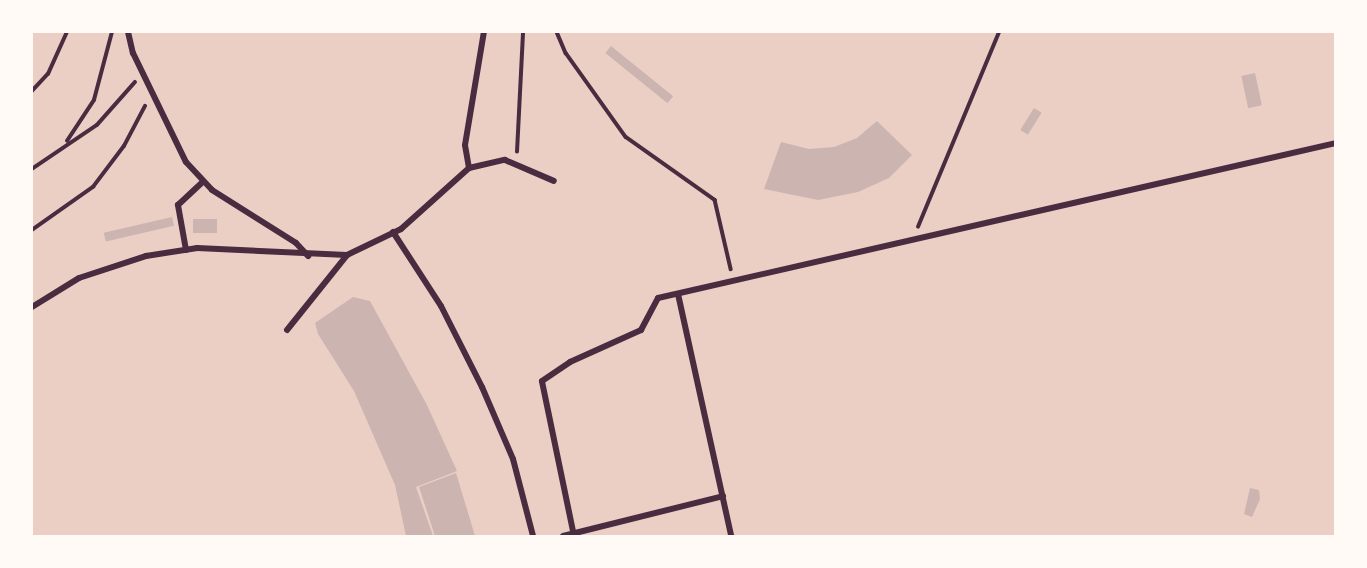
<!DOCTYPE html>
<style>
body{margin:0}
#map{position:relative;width:1367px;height:568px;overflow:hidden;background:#f7e1d7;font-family:Cabin,sans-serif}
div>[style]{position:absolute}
.green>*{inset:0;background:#ebcfc5;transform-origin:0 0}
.building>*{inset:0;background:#ccb4b1;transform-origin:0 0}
.path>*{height:3.5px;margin:-1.75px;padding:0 1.75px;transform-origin:1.75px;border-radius:1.75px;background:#4a2c40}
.pedestrian>*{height:6px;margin:-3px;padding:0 3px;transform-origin:3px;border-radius:3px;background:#4a2c40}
span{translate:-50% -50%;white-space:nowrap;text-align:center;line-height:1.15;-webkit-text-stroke:7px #fffaf5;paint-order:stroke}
.frame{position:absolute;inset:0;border:33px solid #fffaf5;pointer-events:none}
</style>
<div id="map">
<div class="green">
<i style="left:32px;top:32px;width:1303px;height:504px"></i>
</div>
<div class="building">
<i style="left:611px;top:46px;width:80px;height:9px;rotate:39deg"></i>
<i style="left:1255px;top:73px;width:33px;height:14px;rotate:78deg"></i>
<i style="left:1034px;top:108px;width:9px;height:26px;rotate:32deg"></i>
<i style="clip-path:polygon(877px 121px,912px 155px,889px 178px,858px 192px,818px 200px,764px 189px,781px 142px,809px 149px,834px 147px,857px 138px)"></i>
<i style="left:172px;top:217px;width:9px;height:70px;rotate:77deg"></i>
<i style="left:217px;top:219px;width:14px;height:24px;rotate:90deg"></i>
<i style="clip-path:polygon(353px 297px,370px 301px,427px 405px,457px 471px,416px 487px,433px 536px,406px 536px,395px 485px,354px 391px,318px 334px,315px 323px)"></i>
<i style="clip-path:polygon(456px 473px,475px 536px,435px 536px,419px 487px)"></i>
<i style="clip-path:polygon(1250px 488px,1259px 490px,1260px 499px,1252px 517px,1244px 514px)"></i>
</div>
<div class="path">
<i style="left:557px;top:32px;width:23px;rotate:67deg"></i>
<i style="left:566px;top:53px;width:103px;rotate:54.5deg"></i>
<i style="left:626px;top:137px;width:109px;rotate:35.3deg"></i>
<i style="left:715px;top:200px;width:71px;rotate:76.9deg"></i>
<i style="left:32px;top:91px;width:23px;rotate:-47deg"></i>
<i style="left:48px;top:74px;width:46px;rotate:-65.7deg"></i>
<i style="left:67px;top:141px;width:49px;rotate:-56.6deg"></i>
<i style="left:94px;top:100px;width:70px;rotate:-75.2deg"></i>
<i style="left:517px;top:152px;width:120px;rotate:-87.1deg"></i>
<i style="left:32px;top:169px;width:78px;rotate:-34.1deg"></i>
<i style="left:97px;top:125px;width:57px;rotate:-48.5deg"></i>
<i style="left:918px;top:227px;width:211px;rotate:-67.4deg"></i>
<i style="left:32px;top:230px;width:75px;rotate:-35.2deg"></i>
<i style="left:93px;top:187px;width:51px;rotate:-52.9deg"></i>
<i style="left:124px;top:146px;width:45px;rotate:-62.3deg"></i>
</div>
<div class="pedestrian">
<i style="left:128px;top:32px;width:22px;rotate:77deg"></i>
<i style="left:133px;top:53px;width:121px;rotate:64.1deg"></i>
<i style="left:186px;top:162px;width:38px;rotate:47deg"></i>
<i style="left:212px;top:190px;width:99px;rotate:32.2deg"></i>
<i style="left:296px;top:243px;width:18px;rotate:47deg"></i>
<i style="left:469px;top:168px;width:23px;rotate:-100deg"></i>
<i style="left:465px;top:145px;width:115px;rotate:-80.5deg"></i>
<i style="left:393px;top:232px;width:88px;rotate:57deg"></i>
<i style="left:441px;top:306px;width:91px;rotate:63.2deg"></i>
<i style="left:482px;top:387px;width:78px;rotate:66.7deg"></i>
<i style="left:513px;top:459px;width:80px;rotate:75.4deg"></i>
<i style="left:186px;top:250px;width:46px;rotate:-100.1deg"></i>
<i style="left:178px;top:205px;width:34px;rotate:-43deg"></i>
<i style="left:678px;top:294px;width:248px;rotate:77.6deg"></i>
<i style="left:32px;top:307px;width:55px;rotate:-31.7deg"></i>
<i style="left:79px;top:278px;width:71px;rotate:-18.2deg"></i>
<i style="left:146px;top:256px;width:52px;rotate:-8.9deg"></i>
<i style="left:197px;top:248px;width:150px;rotate:2.7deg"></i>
<i style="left:347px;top:255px;width:60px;rotate:-25.7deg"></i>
<i style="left:401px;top:229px;width:91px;rotate:-41.9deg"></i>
<i style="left:469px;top:168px;width:37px;rotate:-13deg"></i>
<i style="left:505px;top:160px;width:53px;rotate:23.2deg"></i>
<i style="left:287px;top:330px;width:96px;rotate:-51.3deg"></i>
<i style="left:563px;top:536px;width:165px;rotate:-14deg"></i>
<i style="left:574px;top:536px;width:158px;rotate:-101.7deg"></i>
<i style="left:542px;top:381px;width:34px;rotate:-34deg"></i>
<i style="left:570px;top:362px;width:78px;rotate:-24.3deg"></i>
<i style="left:641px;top:330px;width:36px;rotate:-62deg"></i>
<i style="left:658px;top:298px;width:695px;rotate:-12.88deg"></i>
</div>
<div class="frame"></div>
</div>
